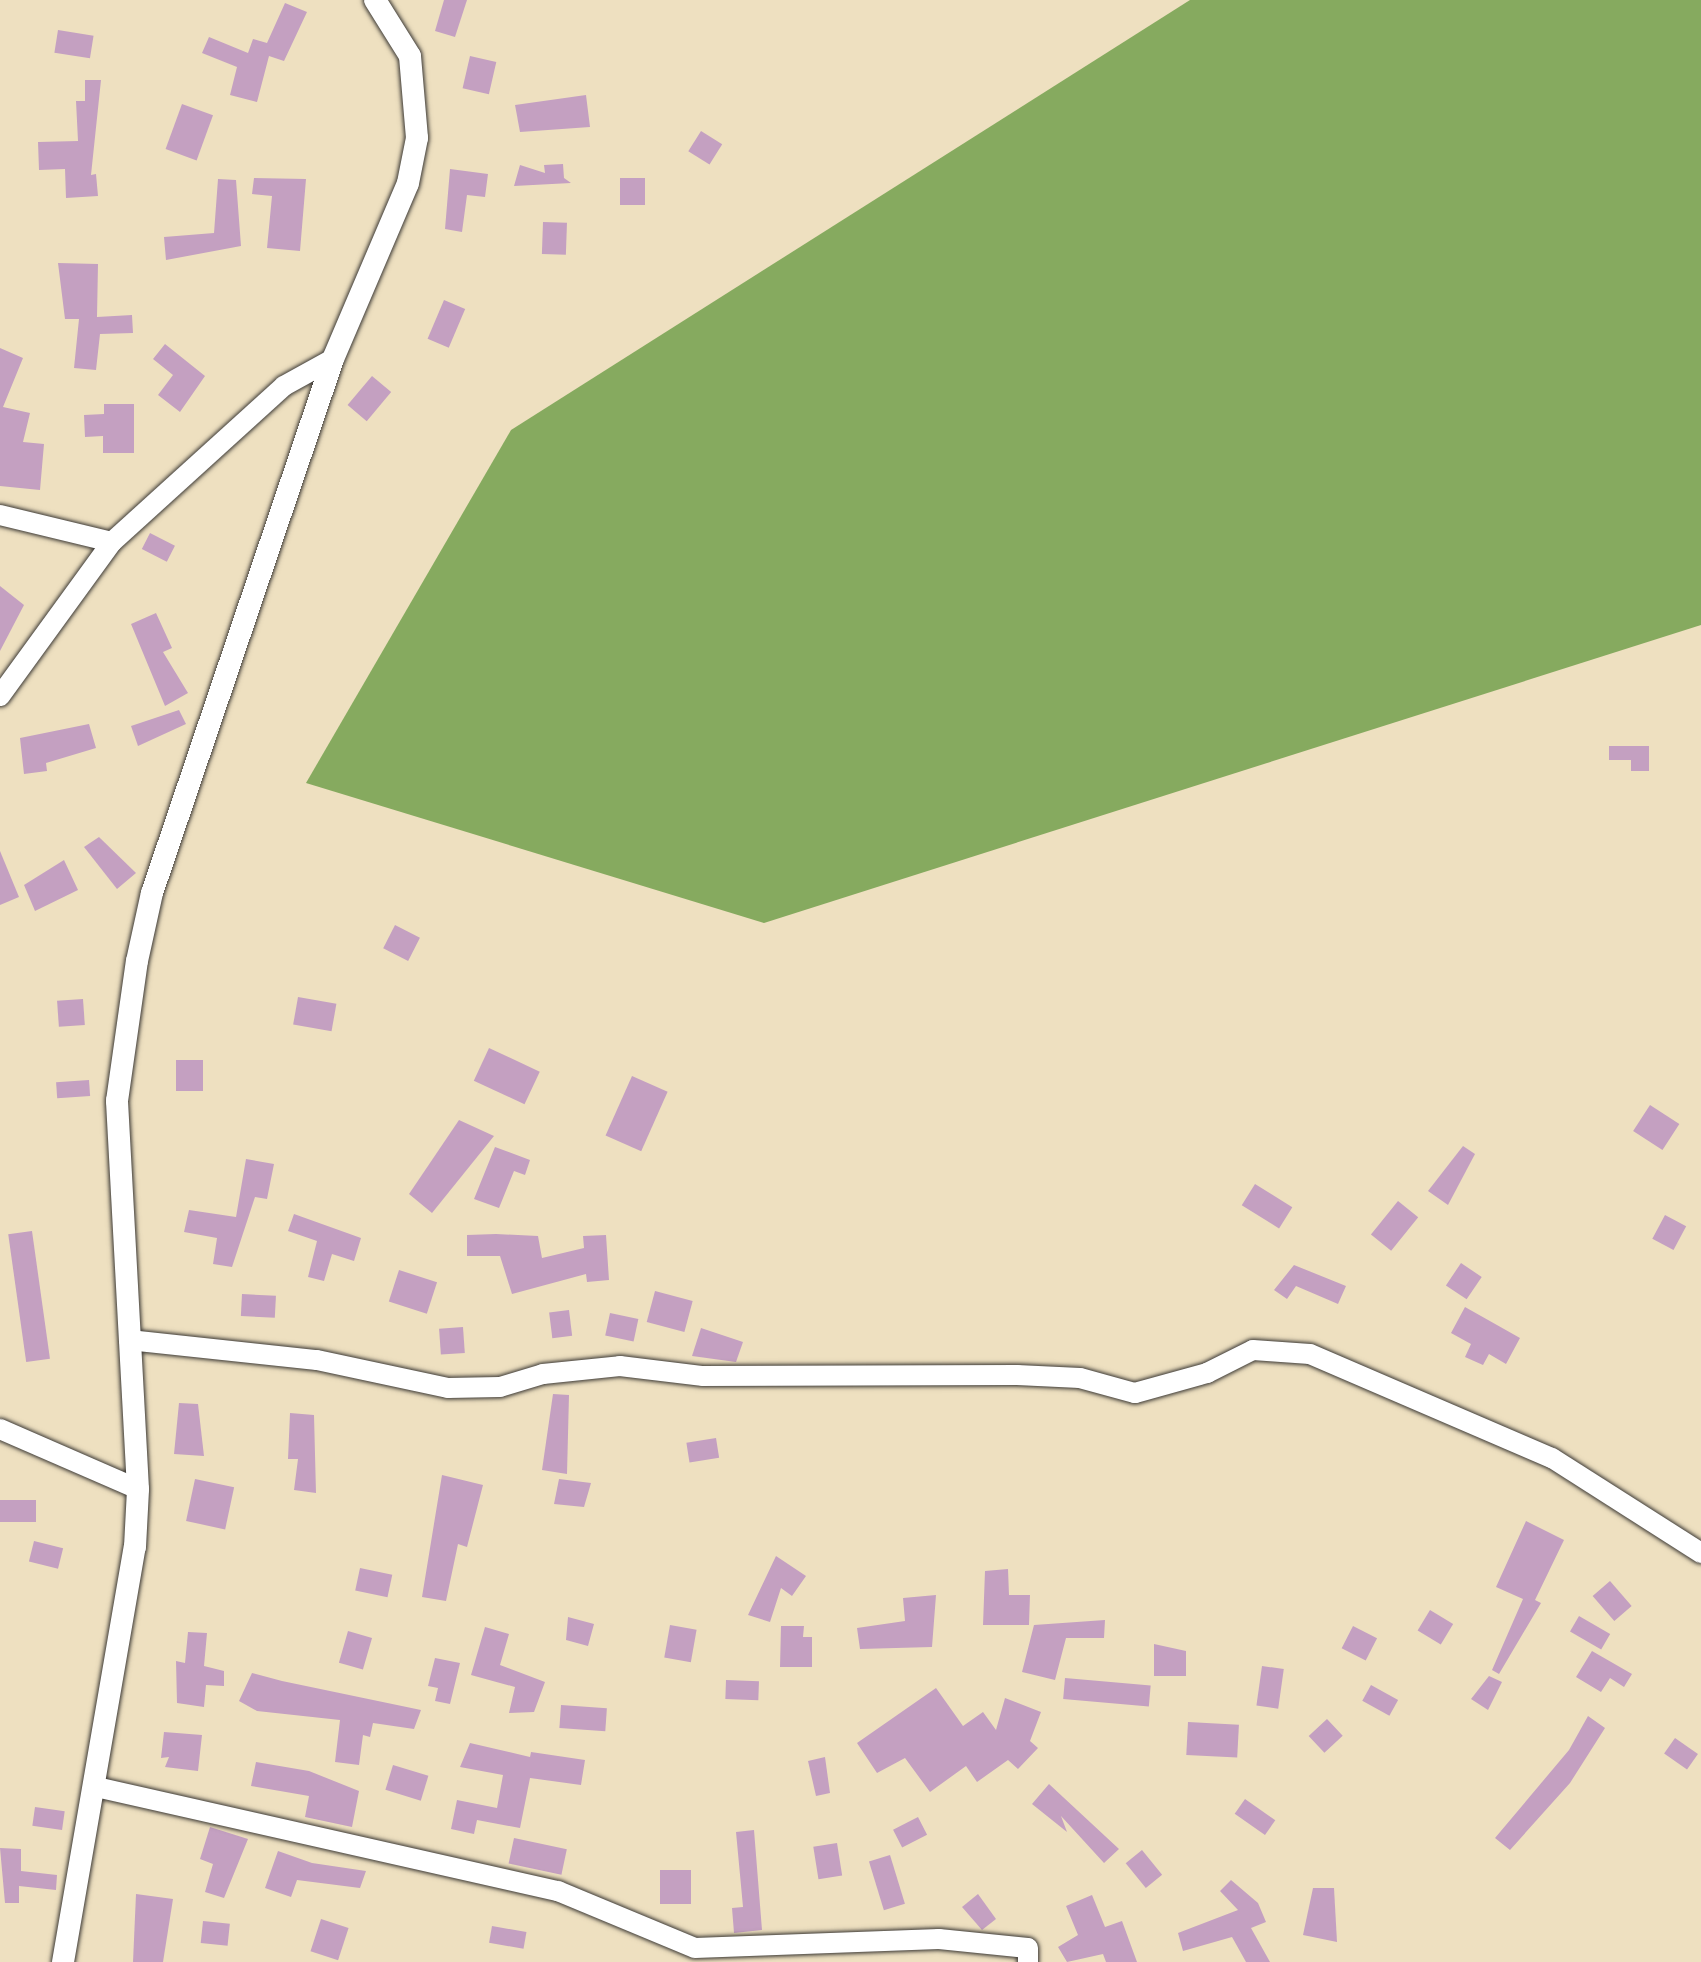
<!DOCTYPE html>
<style>
body{margin:0}
#map{position:relative;width:1701px;height:1962px;overflow:hidden;background:#eee0c0;font-family:"IM FELL English",serif}
div>[style]{position:absolute}
.forest>*{inset:0;background:#86aa5f}
.building>*{inset:0;background:#c4a0c1;transform-origin:0 0}
.roads{filter:drop-shadow(0 0 2px #3c3935) drop-shadow(0 0 2px #3c3935)}
.minor>*{height:20px;margin:-10px;padding:0 10px;transform-origin:10px;border-radius:10px;background:#fff}
.tertiary>*{height:22px;margin:-11px;padding:0 11px;transform-origin:11px;border-radius:11px;background:#fff}
span{translate:-50% -50%;white-space:nowrap;text-align:center;line-height:1.15;-webkit-text-stroke:8px #f7f3e8;paint-order:stroke}
</style>
<div id="map">
<div class="forest">
<i style="clip-path:polygon(1190px 0,1701px 0,1701px 625px,764px 923px,306px 783px,511px 430px)"></i>
</div>
<div class="building">
<i style="clip-path:polygon(444px 0,467px 0,455px 37px,435px 31px)"></i>
<i style="clip-path:polygon(285px 3px,307px 12px,284px 61px,269px 56px,257px 102px,230px 95px,237px 67px,202px 53px,209px 37px,248px 53px,253px 39px,267px 43px)"></i>
<i style="left:58px;top:30px;width:36px;height:23px;rotate:9deg"></i>
<i style="left:470px;top:56px;width:27px;height:33px;rotate:13deg"></i>
<i style="clip-path:polygon(85px 80px,101px 80px,91px 175px,96px 174px,98px 196px,66px 198px,65px 169px,39px 170px,38px 142px,78px 141px,76px 101px,85px 101px)"></i>
<i style="clip-path:polygon(586px 95px,590px 127px,520px 132px,515px 105px)"></i>
<i style="left:182px;top:104px;width:33px;height:48px;rotate:20deg"></i>
<i style="left:701px;top:131px;width:25px;height:24px;rotate:32deg"></i>
<i style="clip-path:polygon(563px 164px,564px 178px,571px 183px,514px 186px,520px 165px,545px 173px,544px 165px)"></i>
<i style="clip-path:polygon(450px 169px,488px 174px,485px 197px,467px 195px,462px 232px,445px 229px)"></i>
<i style="clip-path:polygon(254px 178px,306px 179px,300px 251px,267px 248px,272px 196px,252px 194px)"></i>
<i style="left:620px;top:178px;width:25px;height:27px"></i>
<i style="clip-path:polygon(218px 179px,236px 180px,241px 246px,166px 260px,164px 237px,214px 233px)"></i>
<i style="left:543px;top:222px;width:24px;height:32px;rotate:2deg"></i>
<i style="clip-path:polygon(58px 263px,98px 264px,97px 317px,132px 315px,133px 333px,100px 334px,96px 370px,74px 368px,79px 319px,65px 319px)"></i>
<i style="left:444px;top:300px;width:23px;height:42px;rotate:23deg"></i>
<i style="clip-path:polygon(165px 344px,205px 376px,180px 412px,158px 395px,173px 375px,153px 359px)"></i>
<i style="clip-path:polygon(0 348px,23px 358px,3px 407px,30px 413px,23px 442px,44px 444px,40px 490px,0 486px)"></i>
<i style="left:372px;top:376px;width:25px;height:38px;rotate:40deg"></i>
<i style="clip-path:polygon(104px 404px,134px 404px,134px 453px,103px 453px,103px 436px,85px 437px,84px 415px,104px 414px)"></i>
<i style="left:150px;top:533px;width:28px;height:18px;rotate:27deg"></i>
<i style="clip-path:polygon(0 586px,24px 605px,0 651px)"></i>
<i style="clip-path:polygon(156px 613px,172px 648px,163px 652px,188px 693px,165px 706px,131px 624px)"></i>
<i style="clip-path:polygon(179px 710px,186px 724px,138px 746px,131px 726px)"></i>
<i style="clip-path:polygon(89px 724px,96px 748px,46px 763px,47px 771px,24px 774px,20px 738px)"></i>
<i style="clip-path:polygon(1609px 746px,1649px 746px,1649px 771px,1631px 771px,1631px 760px,1609px 760px)"></i>
<i style="clip-path:polygon(99px 837px,136px 873px,117px 889px,84px 847px)"></i>
<i style="clip-path:polygon(0 851px,19px 897px,0 905px)"></i>
<i style="clip-path:polygon(64px 860px,78px 890px,35px 911px,24px 885px)"></i>
<i style="left:395px;top:925px;width:28px;height:26px;rotate:27deg"></i>
<i style="left:298px;top:997px;width:39px;height:28px;rotate:10deg"></i>
<i style="left:83px;top:999px;width:26px;height:26px;rotate:86deg"></i>
<i style="left:489px;top:1048px;width:56px;height:36px;rotate:25deg"></i>
<i style="left:176px;top:1060px;width:27px;height:31px"></i>
<i style="left:632px;top:1076px;width:39px;height:65px;rotate:24deg"></i>
<i style="left:89px;top:1080px;width:16px;height:33px;rotate:86deg"></i>
<i style="left:1650px;top:1105px;width:35px;height:31px;rotate:33deg"></i>
<i style="clip-path:polygon(459px 1120px,494px 1136px,432px 1213px,409px 1194px)"></i>
<i style="clip-path:polygon(1463px 1146px,1475px 1154px,1448px 1205px,1428px 1191px)"></i>
<i style="clip-path:polygon(495px 1147px,530px 1160px,525px 1175px,514px 1171px,499px 1208px,474px 1199px)"></i>
<i style="clip-path:polygon(246px 1159px,274px 1164px,267px 1199px,255px 1197px,232px 1267px,213px 1264px,217px 1238px,184px 1232px,189px 1210px,236px 1217px)"></i>
<i style="left:1255px;top:1184px;width:44px;height:25px;rotate:32deg"></i>
<i style="left:1398px;top:1201px;width:26px;height:43px;rotate:39deg"></i>
<i style="clip-path:polygon(294px 1214px,361px 1238px,354px 1261px,332px 1254px,324px 1281px,308px 1277px,317px 1241px,288px 1231px)"></i>
<i style="left:1665px;top:1215px;width:24px;height:27px;rotate:28deg"></i>
<i style="left:32px;top:1231px;width:129px;height:24px;rotate:82deg"></i>
<i style="clip-path:polygon(496px 1234px,538px 1236px,542px 1258px,584px 1248px,583px 1236px,606px 1235px,609px 1280px,587px 1282px,586px 1274px,512px 1294px,500px 1256px,467px 1256px,467px 1235px)"></i>
<i style="left:1461px;top:1263px;width:25px;height:27px;rotate:34deg"></i>
<i style="clip-path:polygon(1294px 1265px,1346px 1286px,1338px 1304px,1296px 1286px,1287px 1299px,1274px 1290px)"></i>
<i style="left:399px;top:1270px;width:40px;height:33px;rotate:18deg"></i>
<i style="left:655px;top:1291px;width:39px;height:32px;rotate:15deg"></i>
<i style="left:242px;top:1294px;width:34px;height:22px;rotate:3deg"></i>
<i style="clip-path:polygon(1465px 1307px,1520px 1338px,1506px 1364px,1489px 1354px,1483px 1365px,1465px 1357px,1471px 1344px,1451px 1333px)"></i>
<i style="left:569px;top:1310px;width:26px;height:20px;rotate:83deg"></i>
<i style="left:610px;top:1313px;width:29px;height:23px;rotate:12deg"></i>
<i style="left:463px;top:1327px;width:26px;height:24px;rotate:86deg"></i>
<i style="clip-path:polygon(701px 1328px,743px 1342px,736px 1362px,692px 1356px)"></i>
<i style="clip-path:polygon(553px 1394px,569px 1395px,567px 1474px,542px 1470px)"></i>
<i style="clip-path:polygon(179px 1403px,198px 1404px,204px 1456px,174px 1454px)"></i>
<i style="clip-path:polygon(290px 1413px,314px 1415px,316px 1493px,294px 1490px,298px 1459px,288px 1459px)"></i>
<i style="left:716px;top:1438px;width:20px;height:30px;rotate:81deg"></i>
<i style="clip-path:polygon(442px 1475px,483px 1485px,467px 1547px,458px 1544px,446px 1601px,422px 1597px)"></i>
<i style="left:195px;top:1479px;width:40px;height:43px;rotate:12deg"></i>
<i style="clip-path:polygon(559px 1479px,591px 1483px,584px 1507px,554px 1504px)"></i>
<i style="left:0;top:1500px;width:36px;height:22px"></i>
<i style="clip-path:polygon(1526px 1521px,1564px 1540px,1535px 1600px,1541px 1603px,1499px 1674px,1492px 1670px,1523px 1599px,1496px 1587px)"></i>
<i style="left:34px;top:1541px;width:30px;height:21px;rotate:14deg"></i>
<i style="clip-path:polygon(776px 1556px,806px 1576px,792px 1596px,781px 1588px,770px 1622px,748px 1615px)"></i>
<i style="left:360px;top:1568px;width:33px;height:23px;rotate:12deg"></i>
<i style="clip-path:polygon(1008px 1569px,1009px 1595px,1030px 1595px,1029px 1625px,983px 1625px,985px 1571px)"></i>
<i style="left:1610px;top:1581px;width:33px;height:23px;rotate:49deg"></i>
<i style="clip-path:polygon(936px 1595px,932px 1647px,860px 1649px,857px 1628px,905px 1621px,903px 1598px)"></i>
<i style="left:1430px;top:1610px;width:27px;height:24px;rotate:31deg"></i>
<i style="left:1579px;top:1616px;width:36px;height:18px;rotate:30deg"></i>
<i style="clip-path:polygon(568px 1617px,594px 1624px,588px 1646px,566px 1640px)"></i>
<i style="clip-path:polygon(1105px 1620px,1104px 1638px,1066px 1638px,1055px 1680px,1022px 1672px,1034px 1625px)"></i>
<i style="left:670px;top:1625px;width:27px;height:33px;rotate:10deg"></i>
<i style="clip-path:polygon(781px 1626px,804px 1626px,803px 1637px,812px 1637px,812px 1667px,780px 1667px)"></i>
<i style="left:1353px;top:1626px;width:27px;height:25px;rotate:27deg"></i>
<i style="clip-path:polygon(485px 1627px,509px 1634px,500px 1665px,545px 1682px,534px 1712px,509px 1713px,515px 1687px,471px 1675px)"></i>
<i style="left:348px;top:1631px;width:25px;height:33px;rotate:16deg"></i>
<i style="clip-path:polygon(188px 1632px,207px 1633px,204px 1666px,224px 1671px,224px 1686px,206px 1685px,204px 1707px,177px 1703px,176px 1661px,185px 1663px)"></i>
<i style="clip-path:polygon(1154px 1644px,1186px 1651px,1186px 1676px,1154px 1676px)"></i>
<i style="clip-path:polygon(1592px 1651px,1632px 1674px,1624px 1687px,1610px 1678px,1601px 1692px,1576px 1677px)"></i>
<i style="clip-path:polygon(435px 1658px,460px 1663px,450px 1704px,435px 1701px,438px 1688px,428px 1686px)"></i>
<i style="left:1262px;top:1666px;width:22px;height:40px;rotate:8deg"></i>
<i style="clip-path:polygon(252px 1673px,282px 1681px,421px 1710px,414px 1729px,373px 1723px,370px 1737px,363px 1735px,359px 1765px,335px 1762px,340px 1720px,257px 1711px,239px 1701px)"></i>
<i style="clip-path:polygon(1489px 1676px,1502px 1682px,1488px 1710px,1471px 1699px)"></i>
<i style="left:1065px;top:1678px;width:86px;height:21px;rotate:5deg"></i>
<i style="left:726px;top:1680px;width:33px;height:19px;rotate:2deg"></i>
<i style="left:1371px;top:1685px;width:31px;height:18px;rotate:29deg"></i>
<i style="clip-path:polygon(936px 1688px,963px 1726px,983px 1712px,996px 1730px,1005px 1698px,1041px 1712px,1030px 1741px,1038px 1748px,1018px 1769px,1008px 1760px,977px 1782px,966px 1766px,930px 1792px,905px 1758px,877px 1773px,857px 1743px)"></i>
<i style="left:561px;top:1705px;width:46px;height:23px;rotate:4deg"></i>
<i style="clip-path:polygon(1588px 1716px,1605px 1728px,1570px 1783px,1510px 1850px,1495px 1838px,1569px 1750px)"></i>
<i style="left:1327px;top:1719px;width:23px;height:25px;rotate:47deg"></i>
<i style="left:1188px;top:1722px;width:51px;height:33px;rotate:3deg"></i>
<i style="clip-path:polygon(164px 1732px,202px 1735px,198px 1771px,165px 1767px,169px 1757px,161px 1758px)"></i>
<i style="left:1675px;top:1738px;width:28px;height:19px;rotate:35deg"></i>
<i style="clip-path:polygon(470px 1743px,530px 1757px,531px 1752px,585px 1760px,581px 1785px,530px 1778px,520px 1828px,477px 1820px,474px 1834px,451px 1829px,457px 1800px,497px 1808px,503px 1775px,460px 1767px)"></i>
<i style="clip-path:polygon(825px 1757px,830px 1793px,816px 1796px,808px 1761px)"></i>
<i style="clip-path:polygon(256px 1762px,309px 1771px,359px 1791px,352px 1827px,305px 1817px,309px 1796px,251px 1786px)"></i>
<i style="left:393px;top:1765px;width:37px;height:26px;rotate:17deg"></i>
<i style="clip-path:polygon(1049px 1784px,1119px 1849px,1104px 1863px,1061px 1816px,1067px 1832px,1032px 1804px)"></i>
<i style="left:1245px;top:1799px;width:37px;height:18px;rotate:35deg"></i>
<i style="left:35px;top:1807px;width:30px;height:19px;rotate:8deg"></i>
<i style="left:918px;top:1817px;width:20px;height:28px;rotate:63deg"></i>
<i style="clip-path:polygon(210px 1827px,248px 1839px,224px 1898px,205px 1892px,213px 1864px,200px 1859px)"></i>
<i style="clip-path:polygon(754px 1830px,762px 1930px,734px 1933px,732px 1908px,743px 1907px,736px 1832px)"></i>
<i style="left:514px;top:1838px;width:54px;height:26px;rotate:12deg"></i>
<i style="left:837px;top:1843px;width:33px;height:24px;rotate:81deg"></i>
<i style="clip-path:polygon(0 1848px,21px 1849px,21px 1871px,57px 1875px,56px 1890px,19px 1886px,19px 1903px,5px 1903px)"></i>
<i style="left:1142px;top:1850px;width:32px;height:21px;rotate:51deg"></i>
<i style="clip-path:polygon(278px 1851px,312px 1863px,366px 1871px,360px 1888px,297px 1880px,291px 1897px,265px 1888px)"></i>
<i style="left:890px;top:1855px;width:51px;height:22px;rotate:73deg"></i>
<i style="left:660px;top:1870px;width:31px;height:34px"></i>
<i style="clip-path:polygon(1231px 1880px,1258px 1903px,1266px 1922px,1251px 1928px,1270px 1962px,1246px 1962px,1232px 1937px,1183px 1951px,1178px 1933px,1238px 1910px,1220px 1891px)"></i>
<i style="clip-path:polygon(1313px 1888px,1334px 1888px,1337px 1942px,1303px 1935px)"></i>
<i style="clip-path:polygon(136px 1894px,173px 1899px,163px 1962px,133px 1962px)"></i>
<i style="clip-path:polygon(978px 1894px,996px 1919px,982px 1930px,962px 1907px)"></i>
<i style="clip-path:polygon(1092px 1895px,1105px 1927px,1122px 1921px,1137px 1962px,1106px 1962px,1103px 1954px,1067px 1962px,1058px 1947px,1078px 1935px,1066px 1906px)"></i>
<i style="left:321px;top:1919px;width:29px;height:34px;rotate:18deg"></i>
<i style="left:203px;top:1921px;width:27px;height:22px;rotate:6deg"></i>
<i style="left:492px;top:1926px;width:35px;height:17px;rotate:10deg"></i>
</div>
<div class="roads">
<div class="minor">
<i style="left:0;top:515px;width:115px;rotate:13.6deg"></i>
<i style="left:0;top:696px;width:190px;rotate:-54deg"></i>
<i style="left:112px;top:542px;width:232px;rotate:-42.2deg"></i>
<i style="left:284px;top:386px;width:56px;rotate:-28.9deg"></i>
<i style="left:129px;top:1340px;width:189px;rotate:6.1deg"></i>
<i style="left:317px;top:1360px;width:134px;rotate:12.1deg"></i>
<i style="left:448px;top:1388px;width:52px;rotate:-1.1deg"></i>
<i style="left:500px;top:1387px;width:45px;rotate:-16.8deg"></i>
<i style="left:543px;top:1374px;width:77px;rotate:-5.9deg"></i>
<i style="left:620px;top:1366px;width:84px;rotate:6.9deg"></i>
<i style="left:703px;top:1376px;width:314px;rotate:-0.2deg"></i>
<i style="left:1017px;top:1375px;width:63px;rotate:2.7deg"></i>
<i style="left:1080px;top:1378px;width:57px;rotate:15.3deg"></i>
<i style="left:1135px;top:1393px;width:75px;rotate:-15.5deg"></i>
<i style="left:1207px;top:1373px;width:51px;rotate:-26.6deg"></i>
<i style="left:1253px;top:1350px;width:57px;rotate:4deg"></i>
<i style="left:1310px;top:1354px;width:263px;rotate:23.3deg"></i>
<i style="left:1552px;top:1458px;width:177px;rotate:32.5deg"></i>
<i style="left:0;top:1429px;width:150px;rotate:23.5deg"></i>
<i style="left:96px;top:1787px;width:474px;rotate:12.7deg"></i>
<i style="left:558px;top:1891px;width:148px;rotate:22.6deg"></i>
<i style="left:695px;top:1948px;width:244px;rotate:-2.1deg"></i>
<i style="left:939px;top:1939px;width:89px;rotate:5.8deg"></i>
<i style="left:1028px;top:1948px;width:14px;rotate:90deg"></i>
</div>
<div class="tertiary">
<i style="left:63px;top:1962px;width:421px;rotate:-80.2deg"></i>
<i style="left:135px;top:1547px;width:58px;rotate:-87deg"></i>
<i style="left:138px;top:1489px;width:389px;rotate:-93.1deg"></i>
<i style="left:117px;top:1101px;width:141px;rotate:-81.9deg"></i>
<i style="left:137px;top:961px;width:70px;rotate:-77.6deg"></i>
<i style="left:152px;top:893px;width:564px;rotate:-71.28deg"></i>
<i style="left:333px;top:359px;width:191px;rotate:-66.9deg"></i>
<i style="left:408px;top:183px;width:46px;rotate:-78.7deg"></i>
<i style="left:417px;top:138px;width:82px;rotate:-94.9deg"></i>
<i style="left:410px;top:56px;width:66px;rotate:-122deg"></i>
</div>
</div>
</div>
